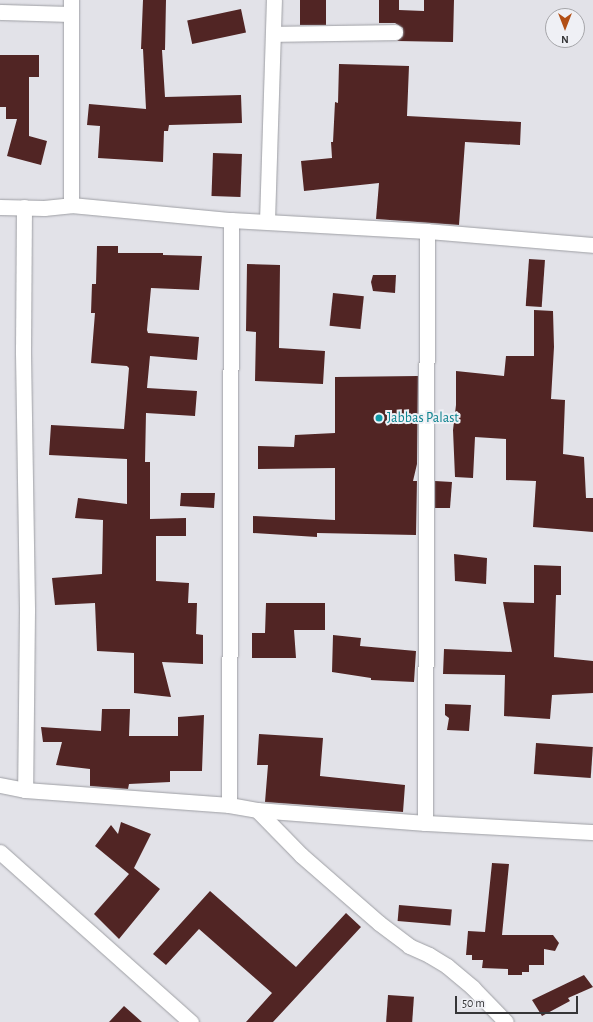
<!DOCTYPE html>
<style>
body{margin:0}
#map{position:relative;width:593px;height:1022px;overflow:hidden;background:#e2e2e8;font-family:"Alegreya Sans",sans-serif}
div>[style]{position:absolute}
.building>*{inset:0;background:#512524;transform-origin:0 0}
.roads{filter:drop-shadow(0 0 1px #9e9fa4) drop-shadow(0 0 1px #9e9fa4)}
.minor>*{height:15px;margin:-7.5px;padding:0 7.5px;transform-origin:7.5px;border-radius:7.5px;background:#fff}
.dots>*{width:11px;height:11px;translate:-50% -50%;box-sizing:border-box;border:2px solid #eff0f5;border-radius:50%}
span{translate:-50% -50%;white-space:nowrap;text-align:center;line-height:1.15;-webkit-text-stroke:4px #eff0f5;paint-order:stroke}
.culture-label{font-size:14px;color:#0d838f}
.left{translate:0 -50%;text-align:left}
.north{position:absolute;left:545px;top:8px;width:40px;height:40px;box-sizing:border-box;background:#eff0f5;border:1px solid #a5a5a9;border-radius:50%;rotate:180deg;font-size:11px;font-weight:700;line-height:16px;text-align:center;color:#353537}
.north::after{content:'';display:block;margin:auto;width:14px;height:18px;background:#b24f16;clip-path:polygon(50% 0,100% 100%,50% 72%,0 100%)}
.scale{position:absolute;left:455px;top:996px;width:123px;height:18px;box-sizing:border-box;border:2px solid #353537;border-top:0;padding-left:5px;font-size:12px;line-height:14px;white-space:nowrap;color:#353537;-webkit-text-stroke:3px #eff0f5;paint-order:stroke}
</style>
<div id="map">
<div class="building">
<i style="clip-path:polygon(143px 0,166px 0,165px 50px,162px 50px,165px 97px,241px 95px,242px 123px,169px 125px,168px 131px,164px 131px,163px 162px,98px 158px,100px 126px,87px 125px,89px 104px,146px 109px,143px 49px,141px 49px)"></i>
<i style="left:300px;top:0;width:26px;height:25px"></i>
<i style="clip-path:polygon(379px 0,399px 0,399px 10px,424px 11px,424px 0,454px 0,453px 42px,397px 41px,403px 36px,403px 28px,395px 23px,379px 23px)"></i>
<i style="left:241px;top:9px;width:24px;height:55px;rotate:78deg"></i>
<i style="clip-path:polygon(0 55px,39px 55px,39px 77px,29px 77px,29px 136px,47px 141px,41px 165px,7px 156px,17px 119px,6px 119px,6px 107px,0 107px)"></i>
<i style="clip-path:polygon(339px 64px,409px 66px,407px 116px,521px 122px,520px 145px,465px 142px,459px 225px,376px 219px,379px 183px,304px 191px,301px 161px,332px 158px,331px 142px,333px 142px,335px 102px,338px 103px)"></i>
<i style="left:213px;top:153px;width:29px;height:43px;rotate:2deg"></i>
<i style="clip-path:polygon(97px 246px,118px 246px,118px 253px,163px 253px,163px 255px,202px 256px,199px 290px,151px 288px,147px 330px,148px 333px,199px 337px,197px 360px,150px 356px,147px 388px,197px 391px,195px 416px,146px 413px,145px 462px,150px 462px,150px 519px,186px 518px,186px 536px,156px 536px,156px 581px,189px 583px,188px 603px,197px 603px,196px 634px,203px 635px,203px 664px,162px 662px,171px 697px,134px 693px,134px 653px,97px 651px,95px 603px,55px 605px,52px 578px,102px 574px,103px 520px,75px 518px,78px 498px,127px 504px,127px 459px,49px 455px,51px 425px,124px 429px,129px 368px,127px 366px,91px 363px,95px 313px,91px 313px,92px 284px,96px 284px)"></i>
<i style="left:529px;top:259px;width:16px;height:47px;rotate:4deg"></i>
<i style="clip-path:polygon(247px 264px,280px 265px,279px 348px,325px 351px,323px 384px,255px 381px,256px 332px,246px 331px)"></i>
<i style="clip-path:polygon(373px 275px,396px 275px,395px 293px,373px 291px,371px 282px)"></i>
<i style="left:333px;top:293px;width:31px;height:33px;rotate:6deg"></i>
<i style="clip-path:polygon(534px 310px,553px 311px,554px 347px,551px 399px,565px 400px,563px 454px,584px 457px,586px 498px,593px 498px,593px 532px,533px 527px,536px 481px,506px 480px,506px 439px,475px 437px,473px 478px,455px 477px,453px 430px,456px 405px,456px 371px,504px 376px,506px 356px,534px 356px)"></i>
<i style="clip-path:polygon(418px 376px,417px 464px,413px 481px,417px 481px,416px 535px,317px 533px,317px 537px,253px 533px,253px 516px,335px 520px,335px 468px,258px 469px,258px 446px,294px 447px,295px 435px,335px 433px,335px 377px)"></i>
<i style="clip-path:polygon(435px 481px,452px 482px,450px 508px,435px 508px)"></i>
<i style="clip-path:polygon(181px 493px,215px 493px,214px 508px,180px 506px)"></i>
<i style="clip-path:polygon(454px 554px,487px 558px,486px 584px,455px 581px)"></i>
<i style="clip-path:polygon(534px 565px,561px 566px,561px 595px,556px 595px,554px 657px,593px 661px,593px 693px,552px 695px,550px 719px,504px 716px,505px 675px,443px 674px,444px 649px,512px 652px,503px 602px,534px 603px)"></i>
<i style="clip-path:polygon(266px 603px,325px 603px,325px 630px,294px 630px,296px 658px,252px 658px,252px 633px,265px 633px)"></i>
<i style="clip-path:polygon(333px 635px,361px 638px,360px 646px,416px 651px,414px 682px,371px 680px,371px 678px,332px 672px)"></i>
<i style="clip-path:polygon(445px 704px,471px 705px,469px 731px,447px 730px,449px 718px,445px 715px)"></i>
<i style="clip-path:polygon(102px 709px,130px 709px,129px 736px,178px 736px,178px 717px,204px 715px,202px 771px,170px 771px,170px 782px,129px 784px,128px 789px,90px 786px,90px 769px,56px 765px,62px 742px,43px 742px,41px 727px,101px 731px)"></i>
<i style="clip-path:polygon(259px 734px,323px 738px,320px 776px,405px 785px,403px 812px,265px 802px,268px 765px,257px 765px)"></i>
<i style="left:536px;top:743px;width:57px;height:31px;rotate:4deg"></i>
<i style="clip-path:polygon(121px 822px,151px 834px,134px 868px,160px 889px,119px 939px,94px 914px,129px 874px,95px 846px,111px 825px,118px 834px)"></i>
<i style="clip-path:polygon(492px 863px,509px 864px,502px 935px,553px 935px,559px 943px,555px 951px,544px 949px,544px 965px,529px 965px,529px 972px,522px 972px,522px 975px,508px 975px,508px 969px,482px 968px,483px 960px,472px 960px,472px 955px,466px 955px,468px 931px,485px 932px)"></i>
<i style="clip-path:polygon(210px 891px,296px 967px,346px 913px,361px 927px,273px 1022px,246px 1022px,272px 993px,199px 929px,166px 965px,153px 954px)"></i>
<i style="left:399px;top:905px;width:53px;height:16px;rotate:5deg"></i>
<i style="clip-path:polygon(584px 975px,593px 987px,568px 998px,570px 1001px,542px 1016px,532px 1000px)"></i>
<i style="left:388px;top:995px;width:26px;height:27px;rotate:4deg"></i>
<i style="clip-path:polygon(124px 1006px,142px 1022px,109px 1022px)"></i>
</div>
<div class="roads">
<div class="minor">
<i style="left:0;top:12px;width:71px;rotate:1.6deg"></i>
<i style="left:274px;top:34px;width:121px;rotate:-0.9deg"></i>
<i style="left:71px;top:205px;width:205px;rotate:-90deg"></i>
<i style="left:0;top:207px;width:44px;rotate:1.3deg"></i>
<i style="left:44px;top:208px;width:27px;rotate:-6deg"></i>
<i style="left:71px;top:205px;width:161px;rotate:5.4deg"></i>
<i style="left:231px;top:220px;width:196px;rotate:3.2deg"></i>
<i style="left:427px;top:231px;width:167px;rotate:4.8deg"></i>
<i style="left:24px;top:207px;width:146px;rotate:90.4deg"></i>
<i style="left:23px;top:353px;width:258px;rotate:89.1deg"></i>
<i style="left:27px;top:611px;width:179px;rotate:90.6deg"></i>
<i style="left:267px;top:221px;width:221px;rotate:-88.2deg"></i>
<i style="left:0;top:785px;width:25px;rotate:11deg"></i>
<i style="left:25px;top:790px;width:205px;rotate:4.2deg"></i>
<i style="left:229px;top:805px;width:28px;rotate:10deg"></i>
<i style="left:257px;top:810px;width:169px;rotate:4.4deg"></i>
<i style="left:425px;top:823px;width:168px;rotate:3.1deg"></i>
<i style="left:229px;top:805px;width:585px;rotate:-89.8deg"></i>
<i style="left:257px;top:810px;width:63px;rotate:45.6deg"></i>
<i style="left:301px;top:855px;width:103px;rotate:41.1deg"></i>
<i style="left:379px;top:923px;width:38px;rotate:37deg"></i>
<i style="left:409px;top:946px;width:22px;rotate:24deg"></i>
<i style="left:429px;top:955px;width:21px;rotate:31deg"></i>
<i style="left:447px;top:966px;width:34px;rotate:40deg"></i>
<i style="left:473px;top:988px;width:47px;rotate:45.9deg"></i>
<i style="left:425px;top:823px;width:592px;rotate:-89.81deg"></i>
<i style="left:0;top:852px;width:256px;rotate:41.7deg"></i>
</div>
</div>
<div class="dots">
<i style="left:379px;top:418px;background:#0f9aa8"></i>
</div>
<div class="culture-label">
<span class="left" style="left:387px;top:418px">Jabbas Palast</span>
</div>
<div class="north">N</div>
<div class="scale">50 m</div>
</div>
